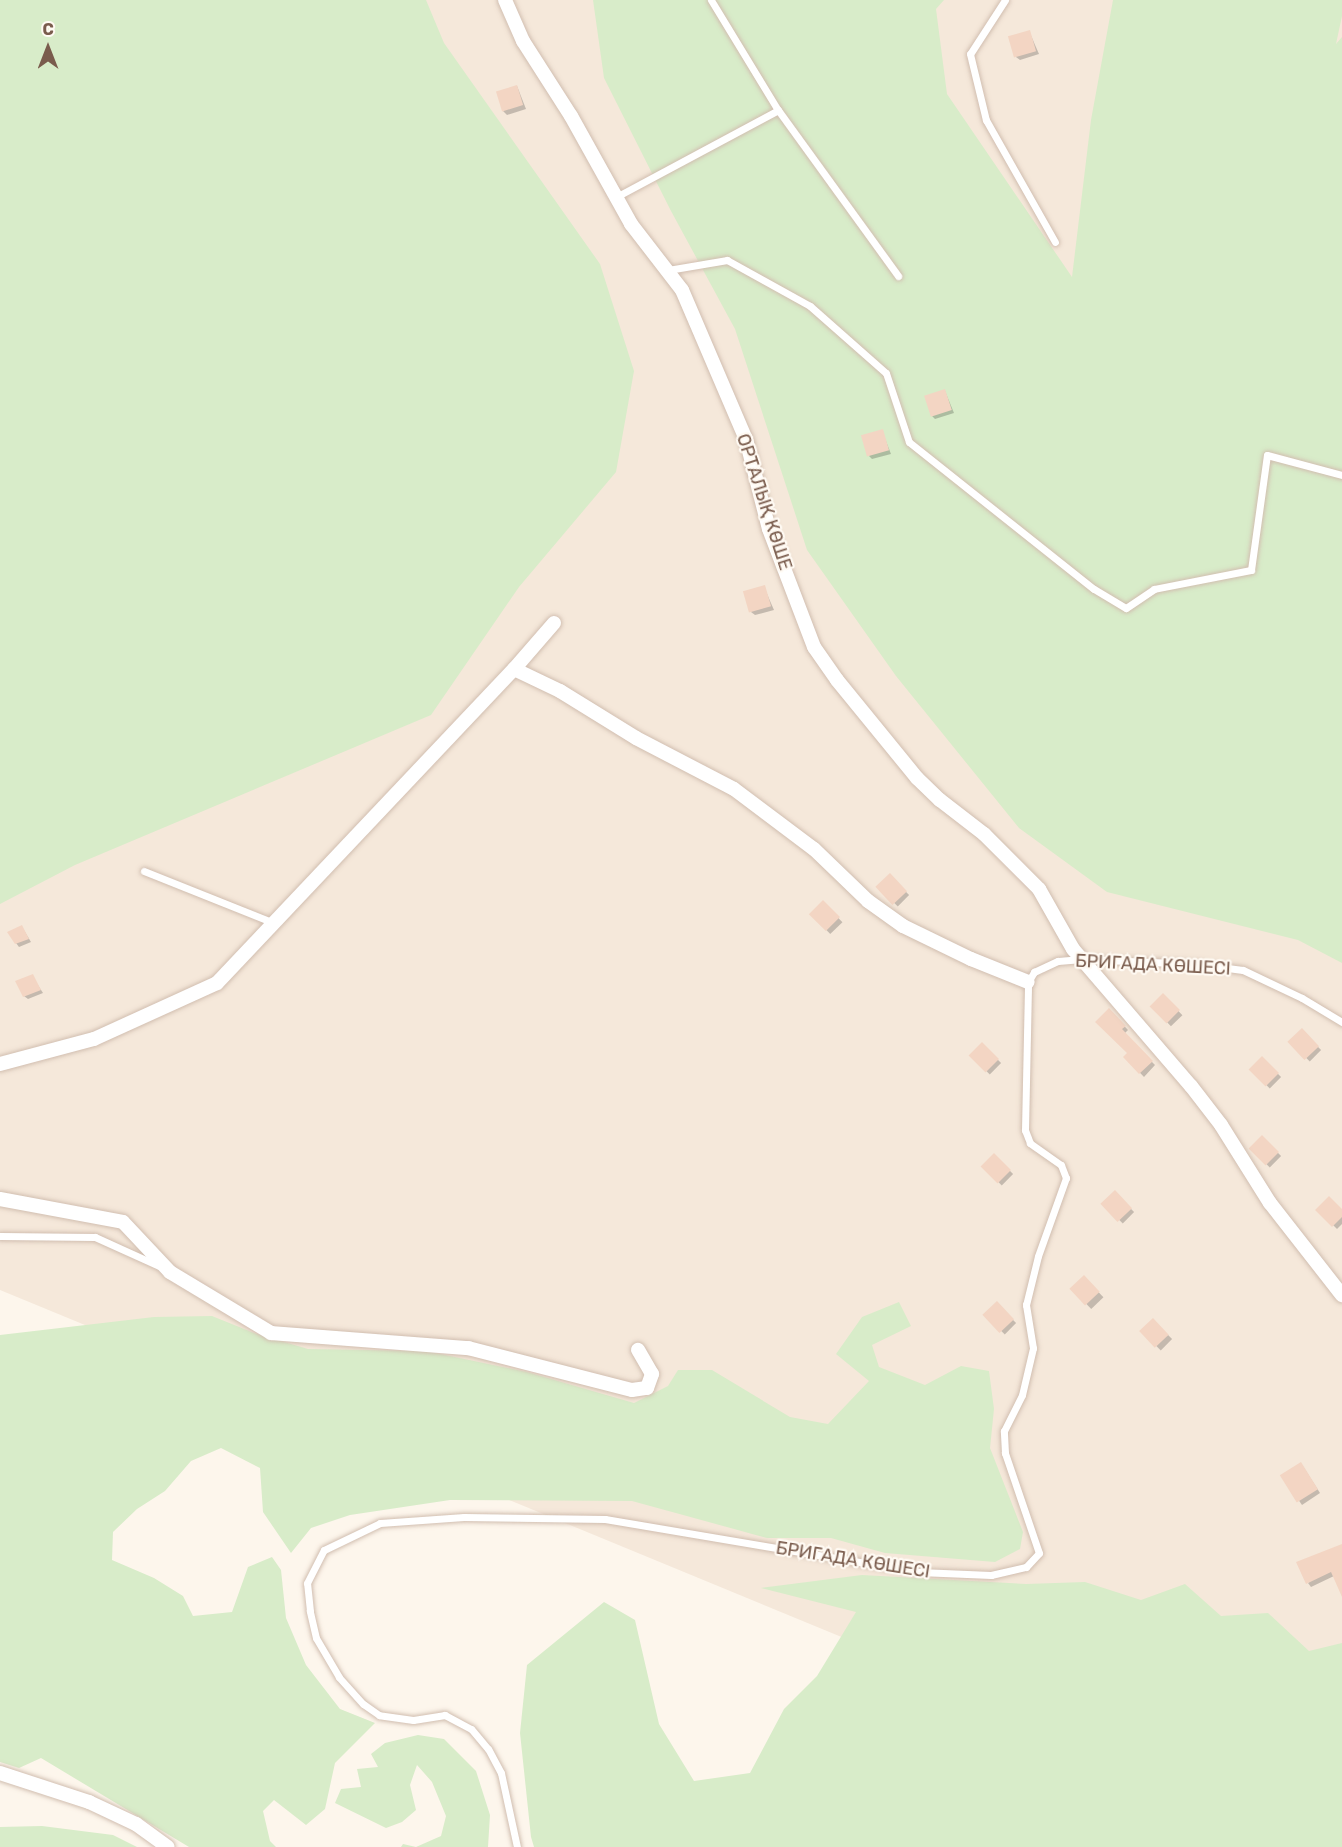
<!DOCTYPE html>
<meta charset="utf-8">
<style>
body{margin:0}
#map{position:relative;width:1342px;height:1847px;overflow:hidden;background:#fdf6ec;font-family:Rubik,sans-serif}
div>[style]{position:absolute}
.residential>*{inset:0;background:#f5e8da}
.green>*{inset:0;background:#d8ecc9}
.shadow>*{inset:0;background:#0003;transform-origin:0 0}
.building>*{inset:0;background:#f3d5c3;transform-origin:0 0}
.roads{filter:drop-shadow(0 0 2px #d1beb0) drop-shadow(0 0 2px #d1beb0)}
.service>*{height:7px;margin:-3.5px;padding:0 3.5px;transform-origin:3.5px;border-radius:3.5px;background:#fff}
.minor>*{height:14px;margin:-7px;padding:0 7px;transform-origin:7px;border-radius:7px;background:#fff}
span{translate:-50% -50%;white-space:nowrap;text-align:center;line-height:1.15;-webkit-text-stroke:4.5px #fffaf3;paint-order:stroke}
.street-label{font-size:18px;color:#7a5c4d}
.north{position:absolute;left:18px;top:18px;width:60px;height:60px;-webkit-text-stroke:4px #fffaf3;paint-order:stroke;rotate:0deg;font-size:16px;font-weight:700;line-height:24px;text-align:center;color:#7a5c4d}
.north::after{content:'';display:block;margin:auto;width:21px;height:27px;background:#7a5c4d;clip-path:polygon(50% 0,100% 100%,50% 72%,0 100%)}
</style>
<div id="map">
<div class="residential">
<i style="clip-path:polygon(0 0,1342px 0,1342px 1828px,1009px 1706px,0 1290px)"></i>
</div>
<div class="green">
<i style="clip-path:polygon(0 0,426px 0,444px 43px,600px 264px,634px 371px,616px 472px,519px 587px,431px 715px,75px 865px,0 904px)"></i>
<i style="clip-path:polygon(593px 0,944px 0,936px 9px,947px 94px,1072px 277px,1091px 120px,1113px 0,1342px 0,1342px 16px,1336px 44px,1342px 37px,1342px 963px,1298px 940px,1107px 892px,1019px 828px,896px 676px,807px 550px,735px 329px,671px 211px,604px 78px)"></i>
<i style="clip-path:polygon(899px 1302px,911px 1326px,872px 1345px,879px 1367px,925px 1385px,961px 1366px,989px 1371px,994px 1409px,990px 1448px,1023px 1532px,1020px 1549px,995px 1562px,885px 1553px,831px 1538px,767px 1538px,632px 1501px,450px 1500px,350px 1515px,311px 1528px,291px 1553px,263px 1512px,260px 1468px,221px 1448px,191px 1461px,165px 1491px,137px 1509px,113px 1532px,112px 1560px,154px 1578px,183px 1596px,193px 1616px,232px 1612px,248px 1567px,272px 1557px,281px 1570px,286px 1618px,306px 1665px,340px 1709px,375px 1723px,335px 1763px,325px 1809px,306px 1825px,274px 1800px,263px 1811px,270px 1841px,276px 1847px,189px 1847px,41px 1758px,19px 1768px,0 1762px,0 1335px,154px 1317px,212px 1316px,254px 1333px,308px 1349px,426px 1351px,527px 1372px,634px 1403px,668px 1386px,678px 1370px,712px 1370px,790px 1417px,828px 1424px,869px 1381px,836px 1354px,862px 1317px)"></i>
<i style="clip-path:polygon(862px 1575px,1026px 1584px,1085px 1582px,1141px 1600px,1185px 1584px,1221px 1616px,1268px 1613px,1309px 1651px,1342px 1643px,1342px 1847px,534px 1847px,531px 1837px,520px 1733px,527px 1665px,604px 1602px,635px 1620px,659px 1724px,694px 1781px,750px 1773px,784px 1709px,817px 1676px,856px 1612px,761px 1588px)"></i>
<i style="clip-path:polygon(418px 1735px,444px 1739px,476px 1771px,490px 1815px,488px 1847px,401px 1847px,403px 1844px,416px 1847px,441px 1836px,446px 1816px,432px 1782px,417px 1765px,410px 1785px,416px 1810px,402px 1822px,386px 1828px,335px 1803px,341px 1789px,361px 1787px,357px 1769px,378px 1767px,371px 1754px,385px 1743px)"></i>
<i style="clip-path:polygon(42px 1826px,113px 1835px,137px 1847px,0 1847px,0 1827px)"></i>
</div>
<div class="shadow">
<i style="clip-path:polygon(1029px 31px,1039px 54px,1020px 60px,1016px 57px)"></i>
<i style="clip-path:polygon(517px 86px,526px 109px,507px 115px,503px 111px)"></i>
<i style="clip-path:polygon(945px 391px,954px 413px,935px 419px,932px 416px)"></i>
<i style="clip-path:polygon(882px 431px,891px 454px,872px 459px,869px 456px)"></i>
<i style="clip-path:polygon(764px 587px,774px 610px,755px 615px,751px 612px)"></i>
<i style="left:890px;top:876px;width:27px;height:16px;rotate:45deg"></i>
<i style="left:823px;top:902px;width:28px;height:17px;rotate:46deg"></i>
<i style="clip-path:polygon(22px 927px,31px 942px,19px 947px,16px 943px)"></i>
<i style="clip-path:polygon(32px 976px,43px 993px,28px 999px,24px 996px)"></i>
<i style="left:1163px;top:995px;width:28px;height:16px;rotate:46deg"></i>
<i style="clip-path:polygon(1109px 1010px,1128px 1030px,1124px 1034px,1155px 1065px,1144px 1077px,1125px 1057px,1129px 1053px)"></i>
<i style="left:1302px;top:1031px;width:27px;height:16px;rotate:45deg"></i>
<i style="left:982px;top:1044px;width:27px;height:16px;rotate:45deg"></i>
<i style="left:1262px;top:1058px;width:27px;height:16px;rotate:45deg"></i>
<i style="left:1262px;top:1137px;width:27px;height:16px;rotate:45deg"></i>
<i style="left:994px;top:1155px;width:27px;height:16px;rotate:45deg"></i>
<i style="left:1115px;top:1193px;width:27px;height:16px;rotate:45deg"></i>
<i style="clip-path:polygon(1318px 1210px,1342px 1211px,1342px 1224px,1337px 1229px)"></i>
<i style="left:1084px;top:1277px;width:28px;height:17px;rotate:46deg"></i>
<i style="left:997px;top:1304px;width:27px;height:16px;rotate:45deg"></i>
<i style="left:1153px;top:1320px;width:27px;height:16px;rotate:45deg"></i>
<i style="clip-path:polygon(1304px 1468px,1320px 1493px,1302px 1505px,1282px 1476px)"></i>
<i style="clip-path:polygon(1342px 1546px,1342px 1593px,1334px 1576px,1311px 1587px,1308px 1583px)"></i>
</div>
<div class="building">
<i style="left:1030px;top:30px;width:22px;height:23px;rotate:74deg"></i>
<i style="left:517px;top:85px;width:21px;height:22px;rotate:73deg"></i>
<i style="left:945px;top:389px;width:22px;height:22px;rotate:72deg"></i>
<i style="left:883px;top:429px;width:22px;height:23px;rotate:74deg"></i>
<i style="left:765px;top:585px;width:22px;height:23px;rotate:74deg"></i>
<i style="left:890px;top:873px;width:25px;height:20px;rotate:47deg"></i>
<i style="left:823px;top:900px;width:24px;height:20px;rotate:45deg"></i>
<i style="clip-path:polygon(22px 925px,29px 939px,15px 944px,7px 932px)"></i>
<i style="clip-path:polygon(33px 974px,41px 990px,23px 997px,15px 981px)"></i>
<i style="left:1163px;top:993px;width:24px;height:19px;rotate:45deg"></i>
<i style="clip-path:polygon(1109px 1008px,1126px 1026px,1122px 1029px,1153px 1061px,1139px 1074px,1123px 1057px,1127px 1053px,1095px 1022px)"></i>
<i style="left:1302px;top:1028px;width:25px;height:20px;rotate:47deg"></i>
<i style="left:982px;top:1042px;width:24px;height:19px;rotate:45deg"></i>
<i style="left:1262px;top:1056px;width:24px;height:19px;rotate:45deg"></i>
<i style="left:1262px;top:1135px;width:24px;height:19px;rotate:45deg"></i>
<i style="left:994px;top:1153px;width:24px;height:19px;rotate:45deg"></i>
<i style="left:1115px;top:1190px;width:25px;height:20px;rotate:47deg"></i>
<i style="clip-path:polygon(1329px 1196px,1342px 1209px,1342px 1217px,1332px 1227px,1315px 1210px)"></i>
<i style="left:1084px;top:1275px;width:23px;height:20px;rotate:47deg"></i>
<i style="left:997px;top:1301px;width:25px;height:20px;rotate:47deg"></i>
<i style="left:1153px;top:1318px;width:23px;height:19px;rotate:47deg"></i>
<i style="left:1301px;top:1462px;width:32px;height:25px;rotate:58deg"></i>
<i style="clip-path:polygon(1342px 1544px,1342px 1597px,1331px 1572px,1306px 1584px,1296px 1562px)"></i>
</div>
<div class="roads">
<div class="service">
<i style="left:711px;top:0;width:129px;rotate:58.7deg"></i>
<i style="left:1005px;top:0;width:64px;rotate:122.9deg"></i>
<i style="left:970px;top:54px;width:68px;rotate:76.4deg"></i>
<i style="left:986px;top:120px;width:140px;rotate:60.5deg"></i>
<i style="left:616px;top:197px;width:184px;rotate:-28.2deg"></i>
<i style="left:778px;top:110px;width:205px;rotate:54.1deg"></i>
<i style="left:668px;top:270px;width:60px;rotate:-9.6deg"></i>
<i style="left:727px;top:260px;width:95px;rotate:29deg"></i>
<i style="left:810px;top:306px;width:101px;rotate:41.4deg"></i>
<i style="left:886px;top:373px;width:73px;rotate:71.6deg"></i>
<i style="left:909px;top:442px;width:236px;rotate:38.5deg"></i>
<i style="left:1094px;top:589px;width:37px;rotate:31deg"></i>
<i style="left:1126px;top:608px;width:34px;rotate:-34deg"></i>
<i style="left:1154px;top:589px;width:99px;rotate:-11.1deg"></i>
<i style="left:1251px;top:570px;width:116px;rotate:-82.1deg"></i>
<i style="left:1267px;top:455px;width:78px;rotate:14.9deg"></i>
<i style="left:144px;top:871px;width:140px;rotate:21.8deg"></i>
<i style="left:0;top:1236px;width:95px;rotate:0.6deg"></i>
<i style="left:95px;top:1237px;width:70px;rotate:24.4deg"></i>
<i style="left:517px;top:1847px;width:76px;rotate:-102.2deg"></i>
<i style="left:501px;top:1773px;width:27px;rotate:-118deg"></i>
<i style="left:488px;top:1749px;width:26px;rotate:-130deg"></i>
<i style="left:471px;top:1729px;width:30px;rotate:-152deg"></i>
<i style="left:445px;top:1715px;width:32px;rotate:171deg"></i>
<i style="left:413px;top:1720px;width:34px;rotate:-172deg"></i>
<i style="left:379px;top:1715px;width:19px;rotate:-145deg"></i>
<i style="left:363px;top:1704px;width:36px;rotate:-132deg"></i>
<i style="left:339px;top:1677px;width:45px;rotate:-120.5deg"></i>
<i style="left:316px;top:1638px;width:28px;rotate:-103deg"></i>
<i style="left:310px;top:1611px;width:28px;rotate:-96deg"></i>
<i style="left:307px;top:1583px;width:37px;rotate:-63deg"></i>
<i style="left:324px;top:1550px;width:62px;rotate:-25.7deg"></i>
<i style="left:380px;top:1523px;width:84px;rotate:-4.1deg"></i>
<i style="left:464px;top:1517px;width:141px;rotate:0.8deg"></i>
<i style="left:605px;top:1519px;width:318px;rotate:9.6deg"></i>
<i style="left:919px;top:1572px;width:72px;rotate:2.4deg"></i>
<i style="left:991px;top:1575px;width:36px;rotate:-13deg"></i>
<i style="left:1026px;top:1567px;width:19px;rotate:-47deg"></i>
<i style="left:1039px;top:1553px;width:106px;rotate:-108.8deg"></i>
<i style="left:1005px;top:1453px;width:22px;rotate:-93deg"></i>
<i style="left:1004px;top:1431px;width:40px;rotate:-63.4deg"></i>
<i style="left:1022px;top:1395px;width:48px;rotate:-76.8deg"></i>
<i style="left:1033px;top:1348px;width:44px;rotate:-99.2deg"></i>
<i style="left:1026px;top:1305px;width:50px;rotate:-76.2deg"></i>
<i style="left:1038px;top:1256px;width:83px;rotate:-70.3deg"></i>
<i style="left:1066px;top:1178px;width:14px;rotate:-111deg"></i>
<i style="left:1061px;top:1165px;width:38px;rotate:-145deg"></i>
<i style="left:1030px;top:1143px;width:14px;rotate:-111deg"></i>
<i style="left:1025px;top:1130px;width:148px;rotate:-88.8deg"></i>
<i style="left:1028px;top:982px;width:12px;rotate:-59deg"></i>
<i style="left:1034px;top:972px;width:26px;rotate:-25deg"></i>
<i style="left:1058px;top:961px;width:24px;rotate:-5deg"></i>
<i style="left:1082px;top:959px;width:115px;rotate:2.5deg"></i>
<i style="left:1197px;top:964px;width:46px;rotate:7.4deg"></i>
<i style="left:1243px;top:970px;width:65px;rotate:25.4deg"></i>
<i style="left:1302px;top:998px;width:47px;rotate:31deg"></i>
</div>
<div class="minor">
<i style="left:505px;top:0;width:45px;rotate:66.3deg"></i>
<i style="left:523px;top:41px;width:89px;rotate:57.4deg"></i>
<i style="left:571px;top:116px;width:124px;rotate:60.9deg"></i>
<i style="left:631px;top:224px;width:83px;rotate:52.3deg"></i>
<i style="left:682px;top:290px;width:162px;rotate:66.8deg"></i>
<i style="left:746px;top:439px;width:93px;rotate:75.7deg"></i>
<i style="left:769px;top:529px;width:126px;rotate:69.1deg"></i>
<i style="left:814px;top:647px;width:40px;rotate:55.1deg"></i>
<i style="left:837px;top:680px;width:127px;rotate:50.8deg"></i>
<i style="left:917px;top:778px;width:32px;rotate:44deg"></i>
<i style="left:940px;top:800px;width:56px;rotate:37.7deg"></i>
<i style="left:984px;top:834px;width:78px;rotate:45deg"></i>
<i style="left:1039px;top:889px;width:69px;rotate:60.5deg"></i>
<i style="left:1073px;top:949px;width:181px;rotate:49.3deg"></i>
<i style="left:1191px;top:1086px;width:49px;rotate:52.4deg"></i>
<i style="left:1221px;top:1125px;width:92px;rotate:57.9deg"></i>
<i style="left:1270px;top:1203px;width:117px;rotate:52deg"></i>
<i style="left:554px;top:623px;width:61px;rotate:131deg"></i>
<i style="left:514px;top:669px;width:51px;rotate:25.6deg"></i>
<i style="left:560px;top:691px;width:89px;rotate:31.7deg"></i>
<i style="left:636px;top:738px;width:110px;rotate:27.5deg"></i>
<i style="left:734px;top:789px;width:100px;rotate:36.9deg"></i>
<i style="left:814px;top:849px;width:75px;rotate:43.9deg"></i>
<i style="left:868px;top:901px;width:43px;rotate:35.5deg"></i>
<i style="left:903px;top:926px;width:76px;rotate:25.9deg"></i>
<i style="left:971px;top:959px;width:61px;rotate:22deg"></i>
<i style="left:0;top:1064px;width:97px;rotate:-14.9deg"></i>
<i style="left:94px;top:1039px;width:135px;rotate:-24.5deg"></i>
<i style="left:217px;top:983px;width:432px;rotate:-46.6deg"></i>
<i style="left:0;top:1199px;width:125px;rotate:10.6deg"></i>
<i style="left:123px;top:1222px;width:69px;rotate:46.8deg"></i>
<i style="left:170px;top:1272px;width:118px;rotate:31.1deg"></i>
<i style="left:271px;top:1333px;width:198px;rotate:4.4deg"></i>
<i style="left:468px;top:1348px;width:169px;rotate:14.4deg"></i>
<i style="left:632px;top:1390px;width:15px;rotate:-8deg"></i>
<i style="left:647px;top:1388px;width:15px;rotate:-70deg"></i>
<i style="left:652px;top:1374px;width:28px;rotate:-120deg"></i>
<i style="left:0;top:1773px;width:94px;rotate:18deg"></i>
<i style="left:89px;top:1802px;width:52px;rotate:25.1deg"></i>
<i style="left:136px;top:1824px;width:39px;rotate:36deg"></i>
</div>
</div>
<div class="street-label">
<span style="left:764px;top:502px;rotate:72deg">ОРТАЛЫҚ КӨШЕ</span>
<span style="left:1153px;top:965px;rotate:3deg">БРИГАДА КӨШЕСІ</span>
<span style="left:853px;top:1560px;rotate:9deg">БРИГАДА КӨШЕСІ</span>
</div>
<div class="north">С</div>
</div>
